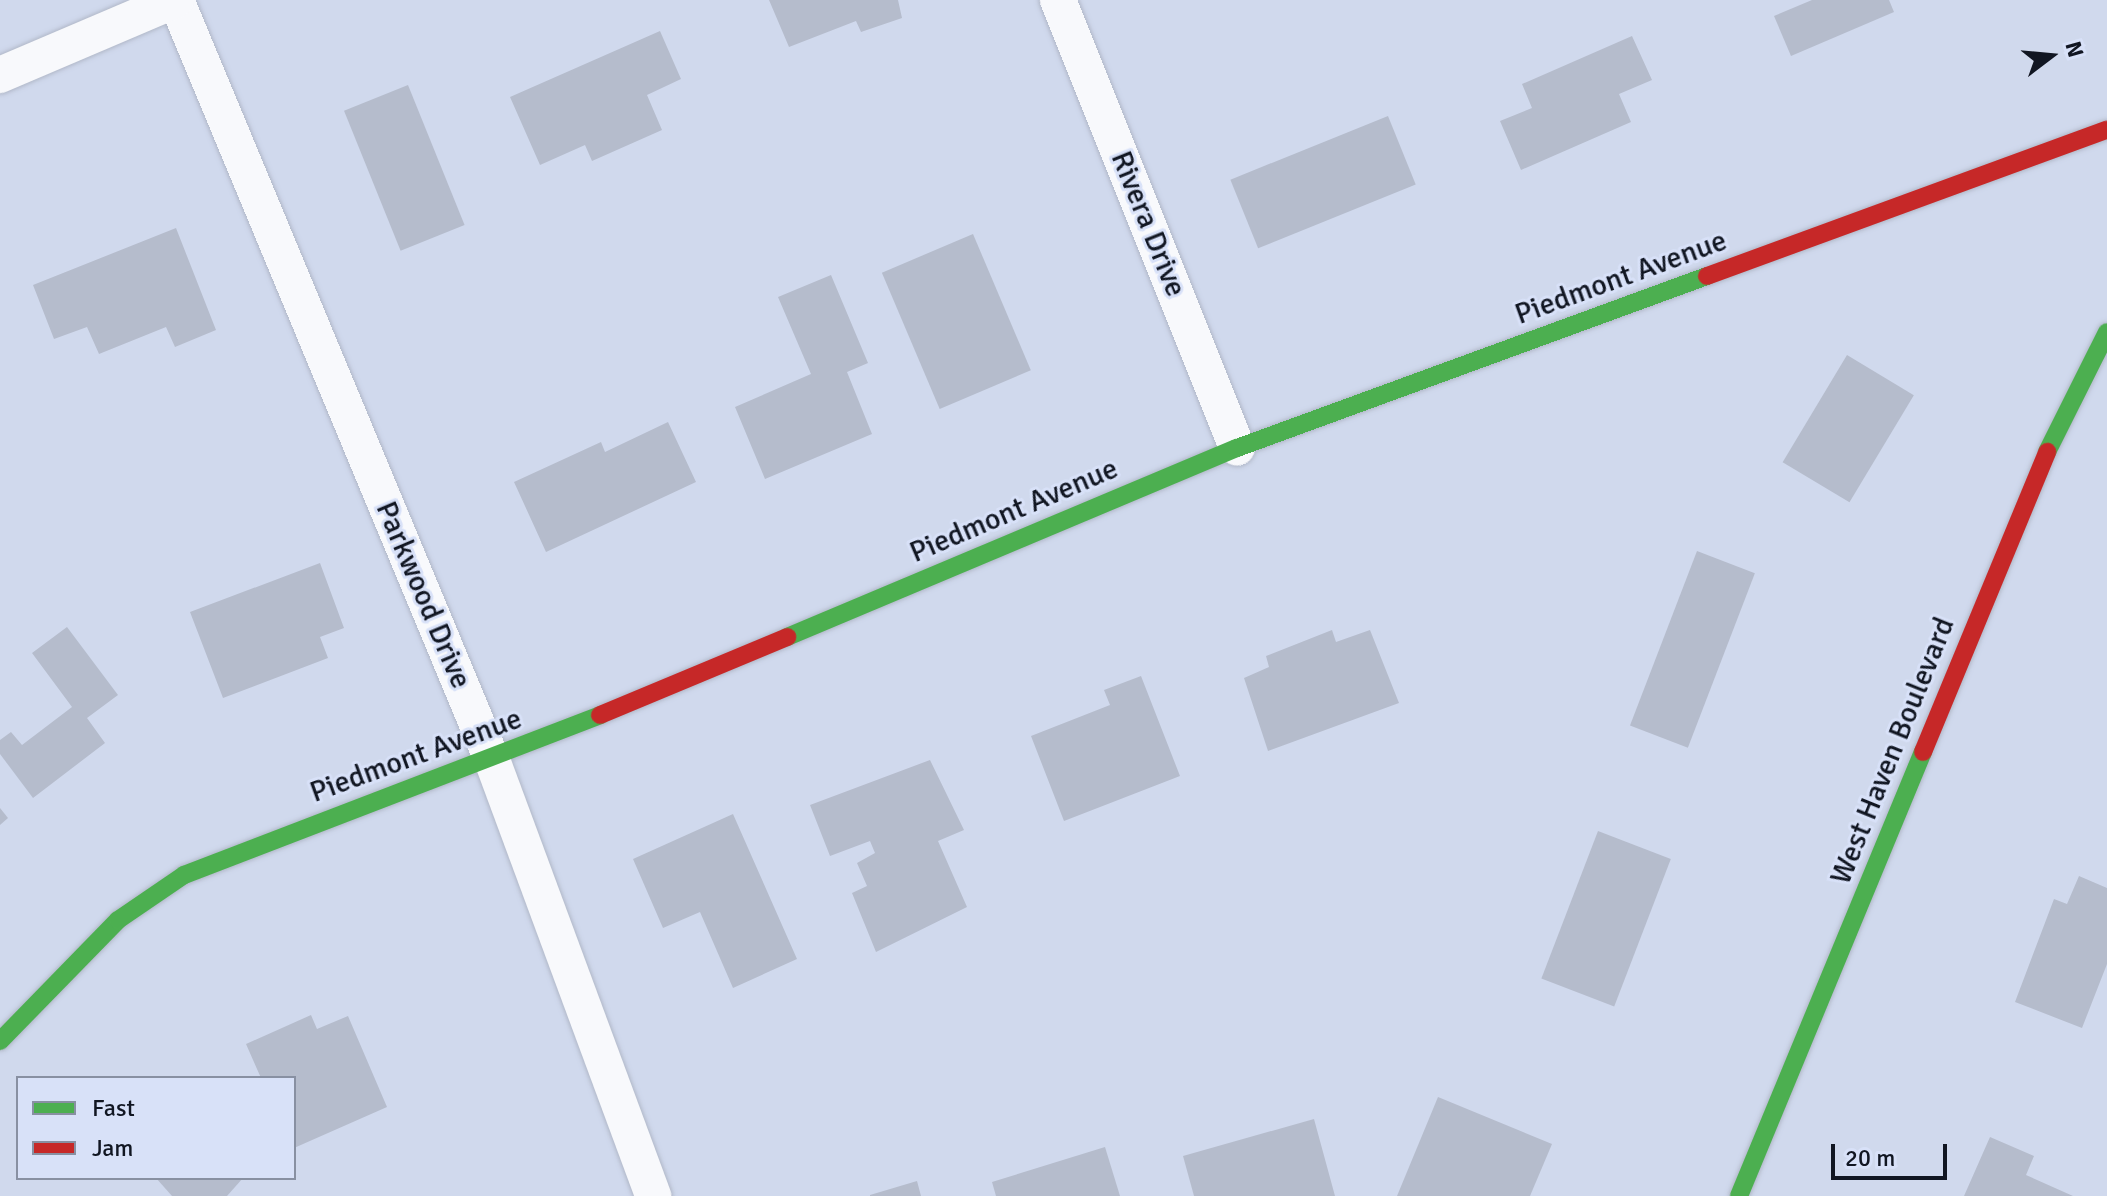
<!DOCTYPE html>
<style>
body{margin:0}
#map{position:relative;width:2107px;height:1196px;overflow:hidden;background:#d0d9ed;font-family:Signika,sans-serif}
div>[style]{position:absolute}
.building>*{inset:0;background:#b5bccc;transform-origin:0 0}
.roads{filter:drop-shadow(0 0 2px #b1b8c8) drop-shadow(0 0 2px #b1b8c8)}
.street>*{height:36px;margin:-18px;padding:0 18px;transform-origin:18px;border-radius:18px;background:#f8f9fc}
.fast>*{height:18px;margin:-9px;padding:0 9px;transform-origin:9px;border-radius:9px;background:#4caf50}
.jam>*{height:18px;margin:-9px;padding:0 9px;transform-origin:9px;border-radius:9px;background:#c62828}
span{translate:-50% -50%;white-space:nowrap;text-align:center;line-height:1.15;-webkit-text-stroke:6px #d8e1f8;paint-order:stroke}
.street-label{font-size:30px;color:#111622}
.legend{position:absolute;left:16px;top:1076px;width:280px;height:104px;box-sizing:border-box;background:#d8e1f8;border:2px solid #8890a2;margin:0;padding:10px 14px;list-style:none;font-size:24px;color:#111622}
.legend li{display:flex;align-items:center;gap:16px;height:40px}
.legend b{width:40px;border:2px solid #8890a2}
.north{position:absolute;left:2011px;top:16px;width:80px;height:80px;-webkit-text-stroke:6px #d8e1f8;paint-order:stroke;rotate:74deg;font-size:22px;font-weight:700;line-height:32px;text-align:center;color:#111622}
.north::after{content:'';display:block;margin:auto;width:28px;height:36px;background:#111622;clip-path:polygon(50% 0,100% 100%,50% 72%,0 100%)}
.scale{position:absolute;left:1831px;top:1144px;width:116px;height:36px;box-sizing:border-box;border:4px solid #111622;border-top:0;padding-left:10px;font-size:24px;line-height:28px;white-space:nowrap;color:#111622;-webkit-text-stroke:6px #d8e1f8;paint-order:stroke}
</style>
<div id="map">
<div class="building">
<i style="clip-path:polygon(769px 0,898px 0,902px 18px,861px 32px,856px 21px,789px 47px)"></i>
<i style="clip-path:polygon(1812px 0,1889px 0,1894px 12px,1791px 56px,1774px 16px)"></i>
<i style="clip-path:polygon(660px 31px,681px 79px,647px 95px,662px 130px,592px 161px,585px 145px,540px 165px,510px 97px)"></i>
<i style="clip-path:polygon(1632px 36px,1652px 80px,1619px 94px,1631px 122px,1521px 170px,1500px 121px,1532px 108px,1522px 84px)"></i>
<i style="left:408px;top:85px;width:151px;height:69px;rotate:68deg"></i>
<i style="left:1388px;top:116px;width:74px;height:170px;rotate:68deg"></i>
<i style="clip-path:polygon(176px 228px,216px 330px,175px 347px,166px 327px,99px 354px,87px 327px,54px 339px,33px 285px)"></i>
<i style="left:973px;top:234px;width:148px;height:99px;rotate:67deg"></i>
<i style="clip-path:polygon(831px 275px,868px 363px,847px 372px,872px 434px,765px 479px,735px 407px,811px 374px,778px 297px)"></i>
<i style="left:1847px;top:355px;width:78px;height:125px;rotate:31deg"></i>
<i style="clip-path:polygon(668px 422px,696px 482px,546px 552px,514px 482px,601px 442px,605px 452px)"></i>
<i style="left:1697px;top:551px;width:62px;height:187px;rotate:21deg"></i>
<i style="clip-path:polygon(320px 563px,344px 628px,320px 637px,328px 658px,223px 698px,190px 612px)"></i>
<i style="clip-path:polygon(67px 627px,118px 695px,87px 718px,105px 743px,33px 798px,0 754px,0 740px,11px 732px,22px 745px,72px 707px,32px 653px)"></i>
<i style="clip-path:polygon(1332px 630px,1336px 642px,1370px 630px,1399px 703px,1268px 751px,1244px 678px,1269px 667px,1266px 656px)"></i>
<i style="clip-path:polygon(1141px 676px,1180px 776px,1064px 821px,1031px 736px,1110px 705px,1104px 690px)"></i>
<i style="clip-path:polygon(930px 760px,964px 830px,938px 841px,967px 907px,876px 952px,852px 893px,867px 886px,857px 863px,875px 853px,870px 841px,830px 856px,810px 805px)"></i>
<i style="clip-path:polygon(0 808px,8px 818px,0 825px)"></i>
<i style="clip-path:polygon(733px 814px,797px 959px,733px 988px,700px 912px,663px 928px,633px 859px)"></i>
<i style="left:1598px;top:831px;width:78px;height:158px;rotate:21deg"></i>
<i style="clip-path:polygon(2079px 876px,2107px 888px,2107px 964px,2082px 1028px,2015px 1002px,2054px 899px,2067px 904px)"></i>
<i style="clip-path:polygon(311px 1015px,317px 1029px,348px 1016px,387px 1107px,294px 1148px,294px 1078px,261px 1078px,246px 1044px)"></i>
<i style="clip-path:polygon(1438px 1097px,1552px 1144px,1530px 1196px,1397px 1196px)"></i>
<i style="clip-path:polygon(1314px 1119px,1335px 1196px,1194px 1196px,1183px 1156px)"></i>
<i style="clip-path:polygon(1990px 1137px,2034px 1156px,2026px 1175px,2073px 1196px,1964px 1196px)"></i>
<i style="clip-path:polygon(1105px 1147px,1120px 1196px,996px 1196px,992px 1182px)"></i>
<i style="clip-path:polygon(156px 1178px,243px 1178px,227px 1196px,172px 1196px)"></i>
<i style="clip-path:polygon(917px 1181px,921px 1196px,870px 1196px,870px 1195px)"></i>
</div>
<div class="roads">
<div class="street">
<i style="left:176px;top:0;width:823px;rotate:67.42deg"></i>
<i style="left:492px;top:760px;width:465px;rotate:69.7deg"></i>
<i style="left:1058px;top:0;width:482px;rotate:68.2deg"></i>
<i style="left:0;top:75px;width:191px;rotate:-23.1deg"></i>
</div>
<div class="fast">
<i style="left:2047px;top:452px;width:134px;rotate:-63.4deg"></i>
<i style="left:787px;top:637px;width:488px;rotate:-22.8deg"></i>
<i style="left:1237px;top:448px;width:500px;rotate:-20.1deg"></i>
<i style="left:0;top:1041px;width:169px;rotate:-45.7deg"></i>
<i style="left:118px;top:920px;width:80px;rotate:-34.3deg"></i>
<i style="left:184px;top:875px;width:446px;rotate:-21deg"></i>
<i style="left:1739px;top:1196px;width:481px;rotate:-67.5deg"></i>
</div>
<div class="jam">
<i style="left:1707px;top:276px;width:426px;rotate:-20.1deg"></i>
<i style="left:600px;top:715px;width:203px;rotate:-22.6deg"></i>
<i style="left:1923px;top:752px;width:325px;rotate:-67.5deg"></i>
</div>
</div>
<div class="street-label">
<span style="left:1148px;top:224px;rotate:68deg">Rivera Drive</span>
<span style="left:1621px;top:278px;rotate:-20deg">Piedmont Avenue</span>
<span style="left:1014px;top:511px;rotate:-23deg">Piedmont Avenue</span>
<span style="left:423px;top:595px;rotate:67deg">Parkwood Drive</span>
<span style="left:1893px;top:751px;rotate:-68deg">West Haven Boulevard</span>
<span style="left:416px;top:756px;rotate:-20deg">Piedmont Avenue</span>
</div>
<ul class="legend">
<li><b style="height:10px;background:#4caf50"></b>Fast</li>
<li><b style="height:10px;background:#c62828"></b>Jam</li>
</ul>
<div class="north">N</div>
<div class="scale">20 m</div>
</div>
